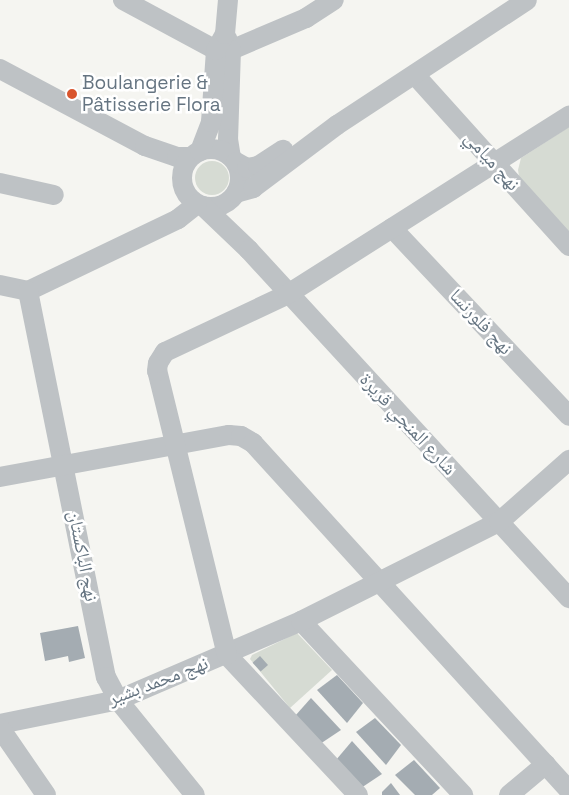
<!DOCTYPE html>
<meta charset="utf-8">
<style>
body{margin:0}
#map{position:relative;width:569px;height:795px;overflow:hidden;background:#f5f5f1;font-family:"Space Grotesk","Noto Naskh Arabic",sans-serif}
div>[style]{position:absolute}
.green>*{inset:0;background:#d6dbd3}
.round{border-radius:50%}
.building>*{inset:0;background:#a4acb2;transform-origin:0 0}
.minor>*{height:20px;margin:-10px;padding:0 10px;transform-origin:10px;border-radius:10px;background:#bec2c5}
.minor>.ring{margin:-10px;padding:0;box-sizing:content-box;background:none;border:20px solid #bec2c5;border-radius:50%}
.dots>*{width:14px;height:14px;translate:-50% -50%;box-sizing:border-box;border:2px solid #fff;border-radius:50%}
span{translate:-50% -50%;white-space:nowrap;text-align:center;line-height:1.15;-webkit-text-stroke:5px #fff;paint-order:stroke}
.poi-label{font-size:19px;color:#657481}
.left{translate:0 -50%;text-align:left}
.street-label{font-size:19px;color:#657481}
</style>
<div id="map">
<div class="green">
<i style="clip-path:polygon(569px 127px,569px 235px,520px 182px,518px 170px,521px 158px)"></i>
<i class="round" style="left:195px;top:161px;width:34px;height:34px"></i>
<i style="clip-path:polygon(297px 633px,332px 670px,290px 708px,250px 659px,252px 655px)"></i>
</div>
<div class="building">
<i style="clip-path:polygon(78px 626px,85px 658px,69px 662px,68px 656px,45px 661px,40px 633px)"></i>
<i style="left:260px;top:656px;width:12px;height:10px;rotate:48deg"></i>
<i style="clip-path:polygon(337px 675px,363px 703px,347px 723px,317px 690px)"></i>
<i style="clip-path:polygon(311px 698px,341px 730px,320px 744px,295px 716px)"></i>
<i style="clip-path:polygon(375px 718px,401px 745px,386px 765px,356px 732px)"></i>
<i style="clip-path:polygon(352px 741px,382px 774px,361px 788px,336px 760px)"></i>
<i style="clip-path:polygon(414px 760px,440px 788px,432px 795px,415px 795px,395px 775px)"></i>
<i style="clip-path:polygon(391px 783px,400px 795px,382px 795px,382px 792px)"></i>
</div>
<div class="minor">
<i style="left:123px;top:0;width:106px;rotate:28.3deg"></i>
<i style="left:216px;top:50px;width:15px"></i>
<i style="left:231px;top:50px;width:82px;rotate:-23.1deg"></i>
<i style="left:306px;top:18px;width:33px;rotate:-33deg"></i>
<i style="left:227px;top:38px;width:13px;rotate:72deg"></i>
<i style="left:231px;top:50px;width:89px;rotate:91.9deg"></i>
<i style="left:228px;top:139px;width:18px;rotate:81deg"></i>
<i style="left:0;top:69px;width:164px;rotate:28deg"></i>
<i style="left:145px;top:146px;width:34px;rotate:19deg"></i>
<i style="left:177px;top:157px;width:13px"></i>
<i style="left:415px;top:75px;width:230px;rotate:48deg"></i>
<i class="ring" style="left:182px;top:149px;width:38px;height:38px"></i>
<i style="left:200px;top:151px;width:31px;rotate:-69deg"></i>
<i style="left:211px;top:122px;width:72px;rotate:-86deg"></i>
<i style="left:216px;top:50px;width:18px;rotate:-61deg"></i>
<i style="left:225px;top:34px;width:34px;rotate:-85deg"></i>
<i style="left:236px;top:162px;width:13px;rotate:29deg"></i>
<i style="left:247px;top:168px;width:11px;rotate:-10deg"></i>
<i style="left:258px;top:166px;width:30px;rotate:-33deg"></i>
<i style="left:0;top:183px;width:55px;rotate:12.5deg"></i>
<i style="left:236px;top:193px;width:18px;rotate:-16deg"></i>
<i style="left:253px;top:188px;width:105px;rotate:-36.9deg"></i>
<i style="left:337px;top:125px;width:227px;rotate:-33.3deg"></i>
<i style="left:203px;top:206px;width:64px;rotate:43.7deg"></i>
<i style="left:249px;top:250px;width:473px;rotate:47.4deg"></i>
<i style="left:392px;top:228px;width:258px;rotate:46.7deg"></i>
<i style="left:0;top:285px;width:29px;rotate:12deg"></i>
<i style="left:28px;top:291px;width:166px;rotate:-25.6deg"></i>
<i style="left:178px;top:219px;width:24px;rotate:-38deg"></i>
<i style="left:28px;top:291px;width:394px;rotate:78.6deg"></i>
<i style="left:106px;top:677px;width:26px;rotate:62deg"></i>
<i style="left:118px;top:700px;width:122px;rotate:51deg"></i>
<i style="left:0;top:477px;width:233px;rotate:-10.4deg"></i>
<i style="left:229px;top:435px;width:12px;rotate:5deg"></i>
<i style="left:241px;top:436px;width:14px;rotate:30deg"></i>
<i style="left:253px;top:443px;width:469px;rotate:47.7deg"></i>
<i style="left:301px;top:621px;width:238px;rotate:47deg"></i>
<i style="left:0;top:724px;width:120px;rotate:-11.5deg"></i>
<i style="left:118px;top:700px;width:199px;rotate:-23.3deg"></i>
<i style="left:301px;top:621px;width:221px;rotate:-26.6deg"></i>
<i style="left:499px;top:522px;width:94px;rotate:-41.5deg"></i>
<i style="left:0;top:728px;width:81px;rotate:55.5deg"></i>
<i style="left:358px;top:795px;width:192px;rotate:-133.1deg"></i>
<i style="left:227px;top:655px;width:292px;rotate:-103.8deg"></i>
<i style="left:157px;top:371px;width:8px;rotate:-83deg"></i>
<i style="left:158px;top:363px;width:13px;rotate:-58deg"></i>
<i style="left:165px;top:352px;width:136px;rotate:-25.2deg"></i>
<i style="left:288px;top:294px;width:333px;rotate:-32.4deg"></i>
<i style="left:509px;top:795px;width:48px;rotate:-40deg"></i>
</div>
<div class="dots">
<i style="left:72px;top:94px;background:#d9552d"></i>
</div>
<div class="poi-label">
<span class="left" style="left:82px;top:94px">Boulangerie &amp;<br>Pâtisserie Flora</span>
</div>
<div class="street-label">
<span style="left:492px;top:161px;rotate:48deg">نهج ميامي</span>
<span style="left:481px;top:322px;rotate:47deg">نهج فلورنسا</span>
<span style="left:408px;top:424px;rotate:47deg">شارع المنجي قريرة</span>
<span style="left:83px;top:556px;rotate:79deg">نهج الباكستان</span>
<span style="left:158px;top:681px;rotate:-21deg">نهج محمد بشير</span>
</div>
</div>
